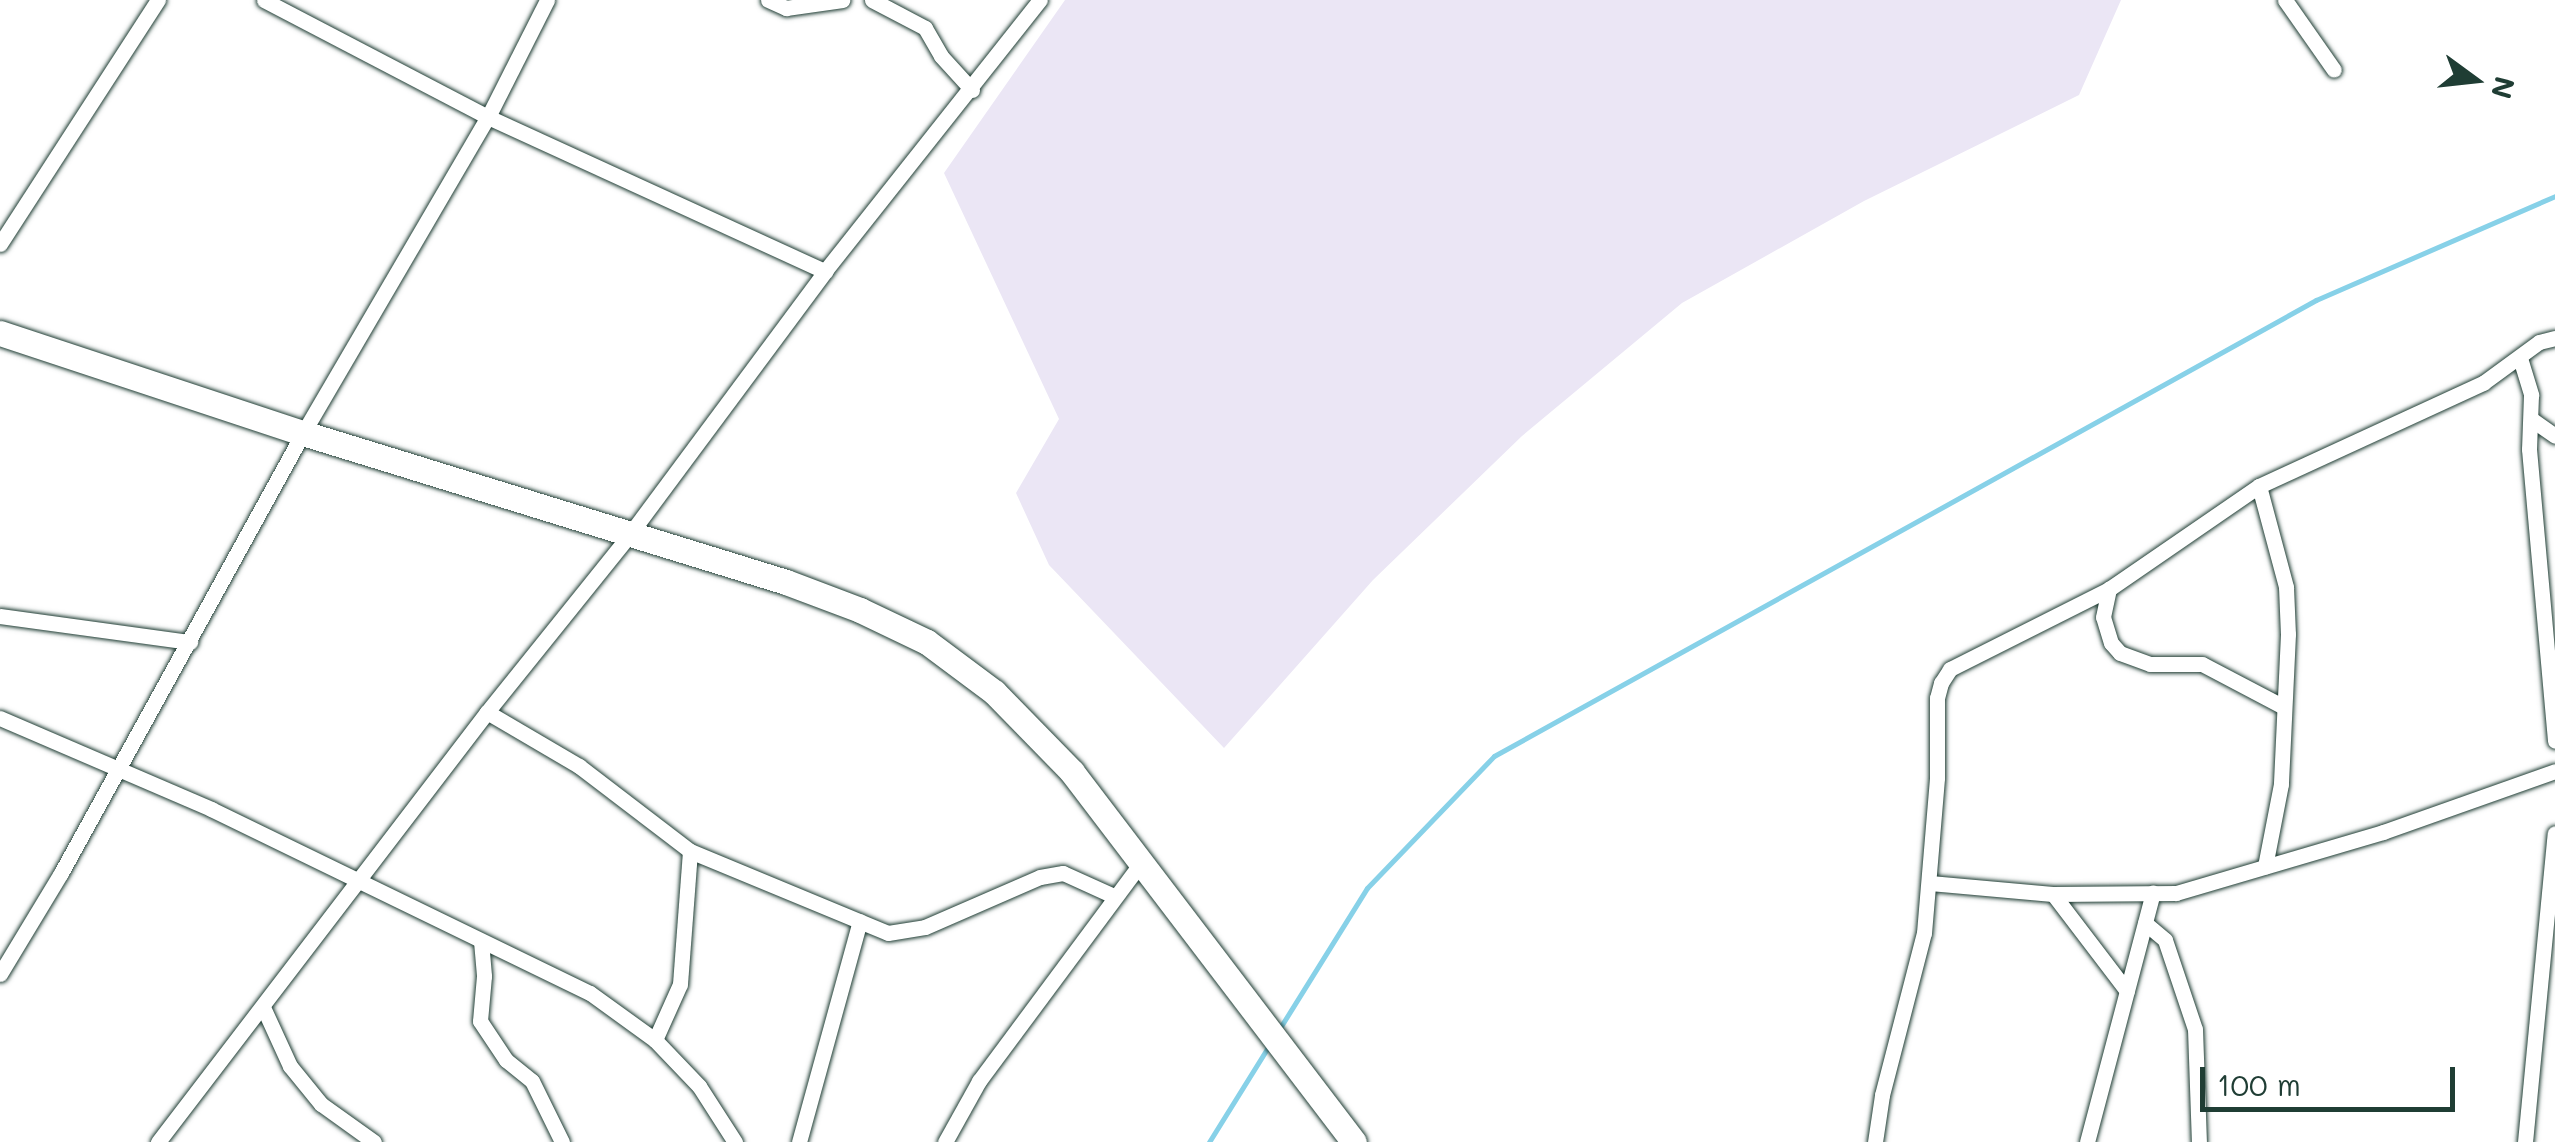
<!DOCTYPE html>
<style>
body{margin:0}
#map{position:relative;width:2555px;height:1142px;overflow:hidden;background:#fff;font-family:Mali,sans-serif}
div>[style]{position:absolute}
.built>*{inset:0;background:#ebe6f5}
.stream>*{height:5px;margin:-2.5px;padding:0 2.5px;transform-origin:2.5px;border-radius:2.5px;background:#87d1e8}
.roads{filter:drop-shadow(0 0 2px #1f3d34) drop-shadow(0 0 2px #1f3d34)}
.street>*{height:15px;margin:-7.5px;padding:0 7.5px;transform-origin:7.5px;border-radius:7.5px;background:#fff}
.primary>*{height:25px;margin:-12.5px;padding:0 12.5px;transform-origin:12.5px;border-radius:12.5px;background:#fff}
span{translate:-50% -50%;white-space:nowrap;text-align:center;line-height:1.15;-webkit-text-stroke:8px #fff;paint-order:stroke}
.north{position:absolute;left:2425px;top:30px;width:100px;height:100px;-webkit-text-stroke:8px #fff;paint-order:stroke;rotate:105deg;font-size:28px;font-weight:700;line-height:40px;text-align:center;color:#1f3d34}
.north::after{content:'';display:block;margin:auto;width:35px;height:45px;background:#1f3d34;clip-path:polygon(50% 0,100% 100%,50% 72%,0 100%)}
.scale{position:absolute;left:2200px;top:1067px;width:255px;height:45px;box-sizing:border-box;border:5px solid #1f3d34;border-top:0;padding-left:12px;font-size:30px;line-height:35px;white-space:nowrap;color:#1f3d34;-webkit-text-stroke:8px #fff;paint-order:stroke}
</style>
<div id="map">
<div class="built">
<i style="clip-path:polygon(1065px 0,2121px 0,2079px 95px,1864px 201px,1682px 303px,1522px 436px,1373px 580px,1224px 748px,1049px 565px,1016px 493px,1059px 419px,944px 173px)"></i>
</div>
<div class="stream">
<i style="left:1278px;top:1031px;width:168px;rotate:-58.1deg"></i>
<i style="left:1367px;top:888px;width:183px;rotate:-46.1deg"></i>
<i style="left:1494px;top:756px;width:940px;rotate:-29.02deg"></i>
<i style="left:2316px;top:300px;width:261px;rotate:-23.5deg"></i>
<i style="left:1209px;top:1142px;width:115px;rotate:-58.1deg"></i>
</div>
<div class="roads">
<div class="street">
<i style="left:264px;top:0;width:253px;rotate:27.6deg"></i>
<i style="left:488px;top:117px;width:371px;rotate:24.6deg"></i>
<i style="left:768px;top:0;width:20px;rotate:24deg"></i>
<i style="left:786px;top:8px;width:57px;rotate:-8.1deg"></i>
<i style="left:872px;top:0;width:60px;rotate:27.8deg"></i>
<i style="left:925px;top:28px;width:32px;rotate:60deg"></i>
<i style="left:941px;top:56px;width:46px;rotate:47.6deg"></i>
<i style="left:2285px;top:0;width:85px;rotate:55deg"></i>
<i style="left:0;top:244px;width:291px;rotate:-57.1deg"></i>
<i style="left:2520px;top:358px;width:39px;rotate:73deg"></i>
<i style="left:2531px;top:395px;width:54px;rotate:92.1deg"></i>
<i style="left:2529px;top:449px;width:293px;rotate:84.9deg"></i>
<i style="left:2531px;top:419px;width:29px;rotate:35deg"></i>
<i style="left:2259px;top:486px;width:105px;rotate:75deg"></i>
<i style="left:2286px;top:587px;width:47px;rotate:87.6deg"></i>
<i style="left:2288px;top:634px;width:150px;rotate:92.7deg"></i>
<i style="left:2281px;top:784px;width:84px;rotate:101deg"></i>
<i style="left:0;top:616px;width:192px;rotate:7.8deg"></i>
<i style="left:2282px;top:706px;width:90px;rotate:-152.3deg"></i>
<i style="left:2202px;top:664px;width:52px;rotate:180deg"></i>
<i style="left:2150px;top:664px;width:32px;rotate:-160deg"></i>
<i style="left:2120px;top:653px;width:13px;rotate:-132deg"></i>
<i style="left:2111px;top:643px;width:27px;rotate:-107deg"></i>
<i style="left:2103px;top:617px;width:29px;rotate:-78deg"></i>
<i style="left:2109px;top:589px;width:182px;rotate:-34.5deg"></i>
<i style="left:2259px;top:486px;width:247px;rotate:-24.7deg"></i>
<i style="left:2483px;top:383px;width:69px;rotate:-36.2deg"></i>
<i style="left:2539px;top:342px;width:16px;rotate:-14deg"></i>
<i style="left:487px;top:712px;width:107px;rotate:30.4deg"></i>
<i style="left:579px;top:766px;width:140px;rotate:37.4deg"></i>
<i style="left:690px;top:851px;width:214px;rotate:22.5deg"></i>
<i style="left:888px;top:933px;width:37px;rotate:-9deg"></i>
<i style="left:925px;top:927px;width:125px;rotate:-23.5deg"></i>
<i style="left:1040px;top:877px;width:23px;rotate:-10deg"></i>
<i style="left:1063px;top:873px;width:56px;rotate:24.3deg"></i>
<i style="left:0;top:718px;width:230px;rotate:23.3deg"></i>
<i style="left:211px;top:809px;width:421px;rotate:25.9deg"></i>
<i style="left:590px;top:993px;width:80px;rotate:35.9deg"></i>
<i style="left:655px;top:1040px;width:64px;rotate:46.3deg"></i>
<i style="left:699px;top:1086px;width:67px;rotate:57.3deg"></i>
<i style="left:1930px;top:883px;width:123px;rotate:5.1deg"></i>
<i style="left:2053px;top:894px;width:123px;rotate:-0.5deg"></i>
<i style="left:2176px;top:893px;width:216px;rotate:-16.4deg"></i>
<i style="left:2383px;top:832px;width:182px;rotate:-19.5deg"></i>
<i style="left:2053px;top:894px;width:122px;rotate:52.7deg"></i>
<i style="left:2145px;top:923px;width:26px;rotate:40deg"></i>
<i style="left:2165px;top:940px;width:94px;rotate:71.4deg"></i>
<i style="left:2195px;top:1029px;width:113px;rotate:88deg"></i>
<i style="left:481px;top:941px;width:35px;rotate:85deg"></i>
<i style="left:484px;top:976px;width:45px;rotate:95.1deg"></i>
<i style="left:480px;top:1021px;width:47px;rotate:56.3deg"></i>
<i style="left:506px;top:1060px;width:33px;rotate:39deg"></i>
<i style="left:532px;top:1081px;width:68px;rotate:63.8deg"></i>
<i style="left:0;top:974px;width:118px;rotate:-58.9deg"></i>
<i style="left:61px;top:873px;width:502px;rotate:-61.19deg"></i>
<i style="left:303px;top:433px;width:366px;rotate:-59.7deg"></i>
<i style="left:488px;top:117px;width:131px;rotate:-63.2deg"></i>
<i style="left:263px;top:1007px;width:65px;rotate:65.4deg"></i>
<i style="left:290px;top:1066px;width:49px;rotate:50.8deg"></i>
<i style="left:321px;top:1104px;width:65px;rotate:35.6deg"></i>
<i style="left:655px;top:1040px;width:61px;rotate:-65.9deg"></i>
<i style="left:680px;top:984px;width:133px;rotate:-85.7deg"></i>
<i style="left:158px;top:1142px;width:541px;rotate:-52.58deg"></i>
<i style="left:487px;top:712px;width:228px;rotate:-51.2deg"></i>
<i style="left:630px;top:534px;width:327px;rotate:-53.4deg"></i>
<i style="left:825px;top:271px;width:346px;rotate:-51.6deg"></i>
<i style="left:799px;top:1142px;width:229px;rotate:-74.6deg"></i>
<i style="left:945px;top:1142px;width:70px;rotate:-60.9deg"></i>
<i style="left:979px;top:1081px;width:275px;rotate:-53.4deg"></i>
<i style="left:1875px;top:1142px;width:48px;rotate:-81.5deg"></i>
<i style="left:1882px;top:1095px;width:167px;rotate:-75.5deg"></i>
<i style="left:1924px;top:933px;width:156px;rotate:-85.2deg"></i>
<i style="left:1937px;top:778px;width:80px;rotate:-90deg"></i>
<i style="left:1937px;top:698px;width:16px;rotate:-75deg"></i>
<i style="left:1941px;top:683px;width:17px;rotate:-57deg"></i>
<i style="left:1950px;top:669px;width:178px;rotate:-26.7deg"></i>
<i style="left:2087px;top:1142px;width:258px;rotate:-75.2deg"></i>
<i style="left:2525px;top:1142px;width:310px;rotate:-84.5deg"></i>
</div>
<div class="primary">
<i style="left:0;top:333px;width:319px;rotate:18.3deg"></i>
<i style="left:303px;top:433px;width:505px;rotate:17.14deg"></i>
<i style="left:786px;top:582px;width:79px;rotate:20.7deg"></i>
<i style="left:860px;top:610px;width:74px;rotate:25.5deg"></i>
<i style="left:927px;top:642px;width:84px;rotate:36.7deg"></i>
<i style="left:994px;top:692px;width:112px;rotate:45.7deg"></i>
<i style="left:1072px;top:772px;width:465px;rotate:52.7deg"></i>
</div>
</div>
<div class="north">N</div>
<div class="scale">100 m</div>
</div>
